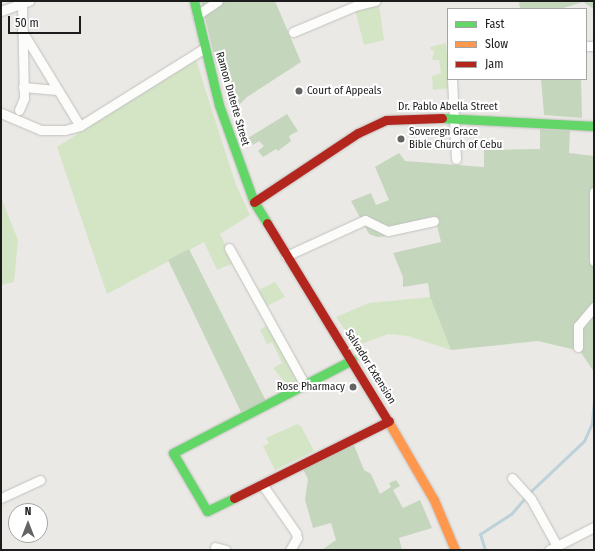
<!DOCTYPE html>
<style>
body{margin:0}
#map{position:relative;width:595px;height:551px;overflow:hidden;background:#ebe9e5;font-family:"Fira Sans Condensed",sans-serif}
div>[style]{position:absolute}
.grass>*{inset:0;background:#d4e5c6}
.forest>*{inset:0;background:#c4d7bd}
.stream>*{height:3px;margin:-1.5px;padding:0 1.5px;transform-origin:1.5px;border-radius:1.5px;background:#bcd1da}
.roads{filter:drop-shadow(0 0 1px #c2c1bf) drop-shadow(0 0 1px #c2c1bf)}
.street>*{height:9px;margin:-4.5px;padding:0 4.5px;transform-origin:4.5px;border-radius:4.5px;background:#fcfcfb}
.fast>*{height:9px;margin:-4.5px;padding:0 4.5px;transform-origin:4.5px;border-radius:4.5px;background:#63d668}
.slow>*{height:9px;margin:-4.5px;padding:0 4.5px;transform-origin:4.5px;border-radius:4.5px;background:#ff974d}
.jam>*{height:9px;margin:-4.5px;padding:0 4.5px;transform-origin:4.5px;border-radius:4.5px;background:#b3261e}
.dots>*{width:11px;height:11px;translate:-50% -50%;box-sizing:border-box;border:2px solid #fff;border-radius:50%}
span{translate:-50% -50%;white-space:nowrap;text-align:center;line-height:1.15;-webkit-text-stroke:4px #fff;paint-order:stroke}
.poi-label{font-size:11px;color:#1c1c1c}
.left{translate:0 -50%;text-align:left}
.right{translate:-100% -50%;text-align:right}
.street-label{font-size:11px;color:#1c1c1c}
.frame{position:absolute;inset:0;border:2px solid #1c1c1c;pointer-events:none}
.legend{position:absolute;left:447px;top:8px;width:140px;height:72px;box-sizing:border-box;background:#fff;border:1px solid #a4a4a4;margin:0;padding:5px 7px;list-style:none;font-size:12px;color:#1c1c1c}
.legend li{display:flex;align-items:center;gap:8px;height:20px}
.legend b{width:20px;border:1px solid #a4a4a4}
.north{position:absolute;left:8px;top:503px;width:40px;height:40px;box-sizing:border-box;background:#fff;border:1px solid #a4a4a4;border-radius:50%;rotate:0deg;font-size:11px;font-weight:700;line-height:16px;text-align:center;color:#1c1c1c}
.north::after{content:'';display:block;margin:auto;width:14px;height:18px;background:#646462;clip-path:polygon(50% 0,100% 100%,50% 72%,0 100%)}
.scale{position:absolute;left:8px;top:16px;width:73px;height:18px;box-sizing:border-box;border:2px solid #1c1c1c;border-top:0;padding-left:5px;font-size:12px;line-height:14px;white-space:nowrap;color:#1c1c1c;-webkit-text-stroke:3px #fff;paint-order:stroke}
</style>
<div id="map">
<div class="grass">
<i style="clip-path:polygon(379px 4px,384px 40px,364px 45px,355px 10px)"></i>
<i style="clip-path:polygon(446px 43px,450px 88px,433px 90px,432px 76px,441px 73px,439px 60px,432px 60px,434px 50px,431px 50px,430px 47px)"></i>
<i style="clip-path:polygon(195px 57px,236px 185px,250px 215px,220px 234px,234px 263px,217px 270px,204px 242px,107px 294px,57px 147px,76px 135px,82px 127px)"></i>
<i style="clip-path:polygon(1px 197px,18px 240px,14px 282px,1px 285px)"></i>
<i style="clip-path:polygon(275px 282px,285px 297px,267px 306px,257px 291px)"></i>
<i style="clip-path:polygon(430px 297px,451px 350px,408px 336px,388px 334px,356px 346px,336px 317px,369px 303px)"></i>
<i style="clip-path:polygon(268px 325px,301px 383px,285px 391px,280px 383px,284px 381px,273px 368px,282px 363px,272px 342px,267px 344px,260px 330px)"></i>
<i style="clip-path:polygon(297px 424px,301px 426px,314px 451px,275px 470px,263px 446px,269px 443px,266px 438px)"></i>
</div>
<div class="forest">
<i style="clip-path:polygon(201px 1px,275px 1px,301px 62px,247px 97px,238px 106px,240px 114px,233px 116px,214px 55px)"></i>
<i style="clip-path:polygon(519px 1px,594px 1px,594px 9px,583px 2px,560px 9px,520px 9px)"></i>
<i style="clip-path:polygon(541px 79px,581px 79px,582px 118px,544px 115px)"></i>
<i style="clip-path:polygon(287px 114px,298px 131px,289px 136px,291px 141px,278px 151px,276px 149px,263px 157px,258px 151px,264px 146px,259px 141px,253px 145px,248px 138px)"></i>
<i style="clip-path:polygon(540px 129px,570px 131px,569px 153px,594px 156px,594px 372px,580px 351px,538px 341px,451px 350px,430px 297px,428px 283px,403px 287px,403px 277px,393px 253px,441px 242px,437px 225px,389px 236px,377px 237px,369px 234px,351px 201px,371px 193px,376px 205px,389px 200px,375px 167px,399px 153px,405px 161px,484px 167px,484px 150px,540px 149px)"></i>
<i style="clip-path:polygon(189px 249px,266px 401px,241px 412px,168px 260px)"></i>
<i style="clip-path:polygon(353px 443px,364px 470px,371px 474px,380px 494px,391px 487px,389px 483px,396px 480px,400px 486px,393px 490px,403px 508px,420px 500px,432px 528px,399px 538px,402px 550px,322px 550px,336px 540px,331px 523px,313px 528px,305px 500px,308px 479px,303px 469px)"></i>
</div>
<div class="stream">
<i style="left:485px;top:550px;width:17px;rotate:-107deg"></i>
<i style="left:480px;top:534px;width:37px;rotate:-33deg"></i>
<i style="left:511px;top:514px;width:29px;rotate:-49deg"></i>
<i style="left:530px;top:492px;width:74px;rotate:-43.4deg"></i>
<i style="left:584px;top:441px;width:20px;rotate:-66deg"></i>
<i style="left:592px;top:423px;width:25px;rotate:-85deg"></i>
</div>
<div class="roads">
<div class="street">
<i style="left:1px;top:11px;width:30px;rotate:-20deg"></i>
<i style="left:197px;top:15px;width:25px;rotate:-34deg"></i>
<i style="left:22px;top:31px;width:111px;rotate:58.6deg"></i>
<i style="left:293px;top:32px;width:67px;rotate:-22.8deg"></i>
<i style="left:355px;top:6px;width:21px;rotate:-14deg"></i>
<i style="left:586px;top:46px;width:8px"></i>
<i style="left:452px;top:79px;width:80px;rotate:87.1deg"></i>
<i style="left:23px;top:87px;width:34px;rotate:5deg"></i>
<i style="left:19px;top:110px;width:13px;rotate:-67deg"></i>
<i style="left:24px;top:98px;width:93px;rotate:-91.2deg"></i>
<i style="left:1px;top:113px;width:43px;rotate:23deg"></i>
<i style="left:41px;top:130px;width:24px"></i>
<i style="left:65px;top:130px;width:16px;rotate:-15deg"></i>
<i style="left:80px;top:126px;width:147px;rotate:-32deg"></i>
<i style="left:594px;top:192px;width:69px;rotate:90deg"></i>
<i style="left:229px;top:248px;width:157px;rotate:61deg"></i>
<i style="left:286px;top:256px;width:87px;rotate:-24.5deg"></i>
<i style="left:365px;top:220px;width:25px;rotate:26deg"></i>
<i style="left:388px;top:231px;width:47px;rotate:-12.3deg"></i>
<i style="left:578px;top:347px;width:21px;rotate:-90deg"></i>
<i style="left:578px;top:326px;width:25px;rotate:-50deg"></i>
<i style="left:512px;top:478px;width:28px;rotate:48deg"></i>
<i style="left:531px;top:499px;width:54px;rotate:61deg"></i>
<i style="left:262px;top:484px;width:60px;rotate:55.2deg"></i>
<i style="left:296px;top:533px;width:5px;rotate:79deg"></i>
<i style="left:297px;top:538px;width:14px;rotate:120deg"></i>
<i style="left:1px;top:498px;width:43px;rotate:-24.8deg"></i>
<i style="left:215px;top:547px;width:11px;rotate:15deg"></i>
<i style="left:549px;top:550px;width:51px;rotate:-27.1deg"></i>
</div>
<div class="fast">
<i style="left:194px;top:1px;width:107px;rotate:76.5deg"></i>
<i style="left:219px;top:105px;width:103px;rotate:70.2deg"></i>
<i style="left:254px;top:202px;width:25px;rotate:58deg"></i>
<i style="left:442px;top:118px;width:152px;rotate:3deg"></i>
<i style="left:234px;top:498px;width:30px;rotate:154deg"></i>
<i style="left:207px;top:511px;width:67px;rotate:-120.4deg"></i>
<i style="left:173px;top:453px;width:202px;rotate:-27.5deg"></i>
</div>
<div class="slow">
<i style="left:388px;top:421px;width:91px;rotate:59.8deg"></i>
<i style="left:434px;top:500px;width:54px;rotate:67.2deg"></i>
</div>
<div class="jam">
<i style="left:254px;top:202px;width:125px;rotate:-33.6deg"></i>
<i style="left:358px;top:133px;width:31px;rotate:-25deg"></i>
<i style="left:386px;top:120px;width:56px;rotate:-2deg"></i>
<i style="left:267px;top:223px;width:232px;rotate:58.6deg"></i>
<i style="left:234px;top:498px;width:173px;rotate:-26.4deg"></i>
</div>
</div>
<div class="dots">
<i style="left:299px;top:91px;background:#646462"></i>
<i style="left:401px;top:139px;background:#646462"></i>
<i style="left:353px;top:387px;background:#646462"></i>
</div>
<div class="poi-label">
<span class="left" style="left:307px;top:91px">Court of Appeals</span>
<span class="left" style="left:409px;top:139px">Soveregn Grace<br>Bible Church of Cebu</span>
<span class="right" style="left:345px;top:387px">Rose Pharmacy</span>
</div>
<div class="street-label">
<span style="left:232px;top:99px;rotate:74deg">Ramon Duterte Street</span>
<span style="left:448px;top:107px">Dr. Pablo Abella Street</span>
<span style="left:370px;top:367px;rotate:58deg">Salvador Extension</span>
</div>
<div class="frame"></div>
<ul class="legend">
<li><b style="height:5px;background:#63d668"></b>Fast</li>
<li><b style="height:5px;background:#ff974d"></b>Slow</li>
<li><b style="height:5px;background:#b3261e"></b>Jam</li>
</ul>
<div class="north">N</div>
<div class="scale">50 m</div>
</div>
